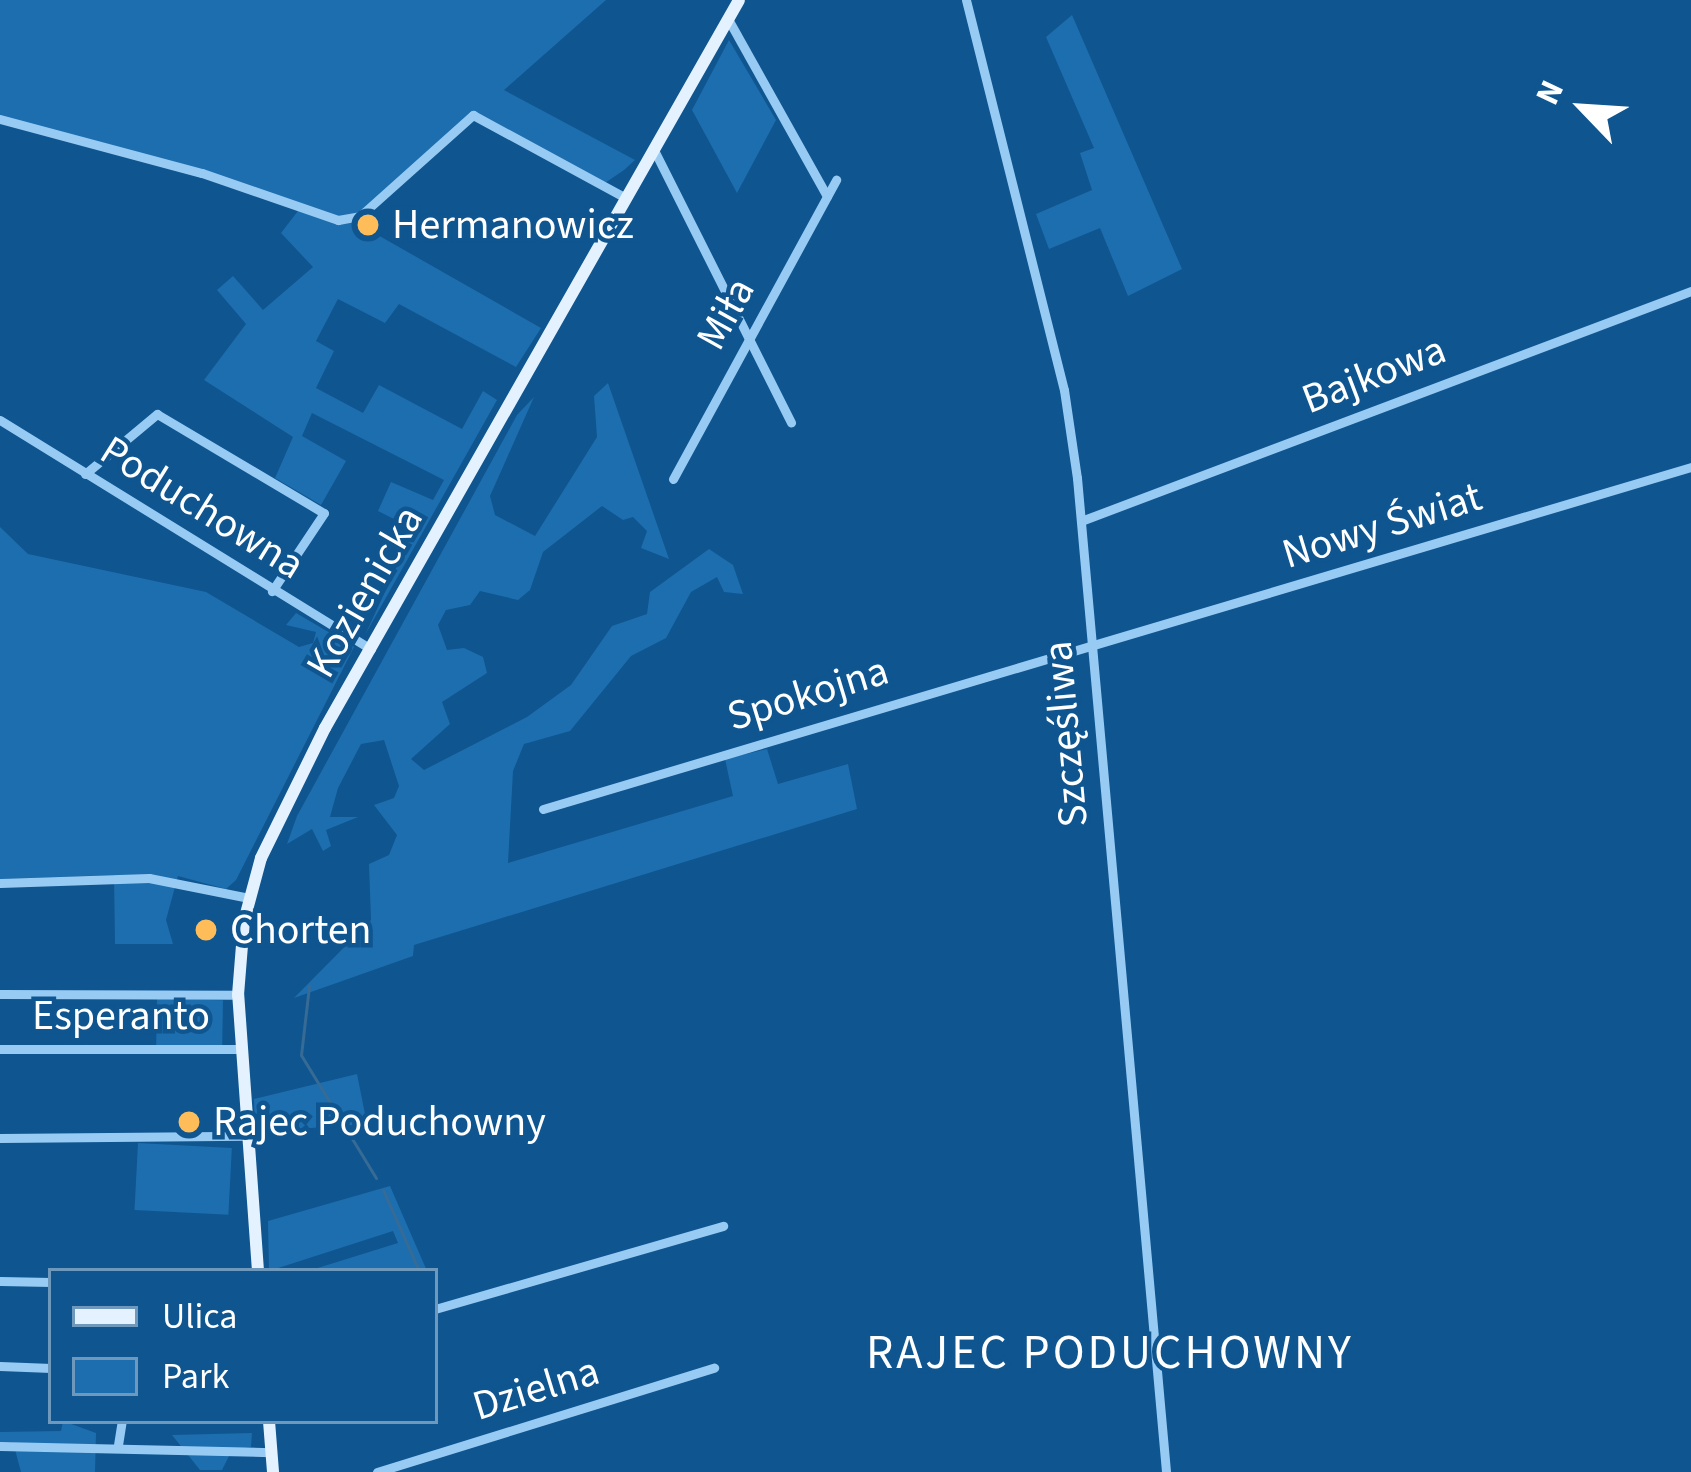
<!DOCTYPE html>
<meta charset="utf-8">
<style>
body{margin:0}
#map{position:relative;width:1691px;height:1472px;overflow:hidden;background:#0f5590;font-family:"Source Sans 3",sans-serif}
div>[style]{position:absolute}
.green>*{inset:0;background:#1d6eae;transform-origin:0 0}
.stream>*{height:3px;margin:-1.5px;padding:0 1.5px;transform-origin:1.5px;border-radius:1.5px;background:#366b96}
.minor>*{height:9px;margin:-4.5px;padding:0 4.5px;transform-origin:4.5px;border-radius:4.5px;background:#98cbf4}
.major>*{height:12px;margin:-6px;padding:0 6px;transform-origin:6px;border-radius:6px;background:#e4f2ff}
.dots>*{width:33px;height:33px;translate:-50% -50%;box-sizing:border-box;border:6px solid #0f5590;border-radius:50%}
span{translate:-50% -50%;white-space:nowrap;text-align:center;line-height:1.15;-webkit-text-stroke:9px #0f5590;paint-order:stroke}
.poi-label{font-size:42px;color:#fff}
.left{translate:0 -50%;text-align:left}
.street-label{font-size:42px;color:#fff}
.quarter-label{font-size:48px;color:#fff;letter-spacing:3px}
.legend{position:absolute;left:48px;top:1268px;width:390px;height:156px;box-sizing:border-box;background:#0f5590;border:3px solid #6f99bc;margin:0;padding:15px 21px;list-style:none;font-size:36px;color:#fff}
.legend li{display:flex;align-items:center;gap:24px;height:60px}
.legend b{width:60px;border:3px solid #6f99bc}
.north{position:absolute;left:1523px;top:48px;width:120px;height:120px;-webkit-text-stroke:9px #0f5590;paint-order:stroke;rotate:295deg;font-size:33px;font-weight:700;line-height:48px;text-align:center;color:#fff}
.north::after{content:'';display:block;margin:auto;width:42px;height:54px;background:#fff;clip-path:polygon(50% 0,100% 100%,50% 72%,0 100%)}
</style>
<div id="map">
<div class="green">
<i style="clip-path:polygon(0 0,606px 0,504px 90px,635px 160px,624px 170px,605px 183px,474px 118px,355px 222px,541px 328px,516px 367px,399px 304px,385px 323px,338px 299px,316px 341px,334px 351px,316px 388px,363px 413px,379px 385px,462px 429px,483px 391px,497px 400px,365px 635px,414px 529px,378px 511px,391px 482px,433px 500px,444px 480px,312px 413px,302px 436px,346px 461px,321px 505px,275px 478px,293px 437px,204px 380px,246px 324px,217px 290px,233px 276px,263px 310px,313px 267px,281px 233px,301px 207px,0 119px)"></i>
<i style="clip-path:polygon(1072px 15px,1182px 269px,1128px 296px,1100px 228px,1049px 249px,1036px 214px,1092px 190px,1080px 153px,1094px 148px,1046px 37px)"></i>
<i style="clip-path:polygon(729px 40px,776px 120px,737px 193px,692px 110px)"></i>
<i style="clip-path:polygon(608px 383px,669px 559px,641px 548px,647px 531px,633px 517px,623px 520px,602px 506px,543px 552px,530px 590px,518px 600px,480px 591px,470px 605px,446px 610px,438px 625px,447px 650px,464px 648px,483px 657px,487px 673px,442px 702px,450px 724px,411px 759px,424px 770px,527px 717px,571px 685px,612px 626px,647px 614px,650px 592px,709px 549px,733px 565px,743px 594px,724px 592px,717px 577px,691px 592px,666px 638px,631px 656px,570px 731px,524px 744px,513px 771px,508px 863px,733px 796px,725px 759px,767px 749px,778px 784px,848px 764px,857px 809px,414px 945px,413px 956px,294px 998px,371px 920px,369px 864px,389px 855px,397px 835px,374px 805px,394px 798px,399px 786px,384px 740px,361px 744px,338px 788px,330px 817px,358px 817px,326px 830px,331px 846px,323px 851px,312px 829px,287px 844px,297px 816px,517px 415px,534px 397px,490px 496px,495px 515px,535px 536px,597px 437px,594px 396px)"></i>
<i style="clip-path:polygon(0 527px,28px 554px,206px 592px,299px 647px,313px 643px,316px 632px,286px 625px,296px 613px,354px 647px,236px 880px,226px 889px,178px 876px,166px 920px,173px 944px,115px 944px,114px 875px,0 879px)"></i>
<i style="left:157px;top:999px;width:66px;height:46px;rotate:1deg"></i>
<i style="clip-path:polygon(357px 1074px,367px 1124px,255px 1132px,254px 1099px)"></i>
<i style="left:138px;top:1143px;width:94px;height:67px;rotate:3deg"></i>
<i style="clip-path:polygon(390px 1186px,427px 1271px,308px 1271px,398px 1243px,393px 1231px,269px 1271px,268px 1221px)"></i>
<i style="clip-path:polygon(63px 1421px,96px 1433px,95px 1472px,21px 1472px,13px 1442px,0 1443px,0 1432px,61px 1431px)"></i>
<i style="clip-path:polygon(252px 1433px,251px 1447px,232px 1450px,222px 1470px,200px 1470px,172px 1435px)"></i>
</div>
<div class="stream">
<i style="left:309px;top:986px;width:69px;rotate:96.6deg"></i>
<i style="left:301px;top:1055px;width:144px;rotate:58.6deg"></i>
<i style="left:383px;top:1190px;width:89px;rotate:66deg"></i>
</div>
<div class="minor">
<i style="left:966px;top:0;width:402px;rotate:75.9deg"></i>
<i style="left:1064px;top:390px;width:89px;rotate:81.6deg"></i>
<i style="left:1077px;top:478px;width:998px;rotate:84.88deg"></i>
<i style="left:728px;top:19px;width:203px;rotate:60.8deg"></i>
<i style="left:0;top:119px;width:209px;rotate:15deg"></i>
<i style="left:202px;top:173px;width:144px;rotate:19.1deg"></i>
<i style="left:338px;top:220px;width:22px;rotate:-10deg"></i>
<i style="left:360px;top:216px;width:152px;rotate:-41.8deg"></i>
<i style="left:473px;top:115px;width:174px;rotate:28.5deg"></i>
<i style="left:654px;top:150px;width:305px;rotate:63.3deg"></i>
<i style="left:0;top:420px;width:436px;rotate:31.7deg"></i>
<i style="left:85px;top:474px;width:94px;rotate:-39.8deg"></i>
<i style="left:157px;top:414px;width:194px;rotate:30.7deg"></i>
<i style="left:324px;top:513px;width:94px;rotate:123.7deg"></i>
<i style="left:673px;top:479px;width:341px;rotate:-61.4deg"></i>
<i style="left:1081px;top:521px;width:652px;rotate:-20.66deg"></i>
<i style="left:543px;top:809px;width:1198px;rotate:-16.59deg"></i>
<i style="left:0;top:883px;width:149px;rotate:-1.9deg"></i>
<i style="left:149px;top:878px;width:102px;rotate:11.3deg"></i>
<i style="left:0;top:994px;width:238px;rotate:0.2deg"></i>
<i style="left:0;top:1049px;width:242px"></i>
<i style="left:0;top:1138px;width:248px;rotate:-0.5deg"></i>
<i style="left:0;top:1281px;width:51px;rotate:1.1deg"></i>
<i style="left:435px;top:1309px;width:300px;rotate:-16.1deg"></i>
<i style="left:0;top:1366px;width:51px;rotate:2.2deg"></i>
<i style="left:118px;top:1445px;width:24px;rotate:-81deg"></i>
<i style="left:0;top:1446px;width:271px;rotate:1.3deg"></i>
<i style="left:377px;top:1472px;width:353px;rotate:-17.2deg"></i>
</div>
<div class="major">
<i style="left:258px;top:1271px;width:277px;rotate:-94.1deg"></i>
<i style="left:238px;top:995px;width:74px;rotate:-85.4deg"></i>
<i style="left:244px;top:921px;width:65px;rotate:-74.9deg"></i>
<i style="left:261px;top:858px;width:145px;rotate:-63.8deg"></i>
<i style="left:325px;top:728px;width:837px;rotate:-60.37deg"></i>
<i style="left:269px;top:1421px;width:51px;rotate:85.5deg"></i>
</div>
<div class="dots">
<i style="left:368px;top:225px;background:#ffbd5a"></i>
<i style="left:206px;top:930px;background:#ffbd5a"></i>
<i style="left:189px;top:1122px;background:#ffbd5a"></i>
</div>
<div class="poi-label">
<span class="left" style="left:392px;top:225px">Hermanowicz</span>
<span class="left" style="left:230px;top:930px">Chorten</span>
<span class="left" style="left:213px;top:1122px">Rajec Poduchowny</span>
</div>
<div class="street-label">
<span style="left:726px;top:314px;rotate:-61deg">Miła</span>
<span style="left:1374px;top:375px;rotate:-21deg">Bajkowa</span>
<span style="left:202px;top:508px;rotate:32deg">Poduchowna</span>
<span style="left:1382px;top:526px;rotate:-17deg">Nowy Świat</span>
<span style="left:365px;top:592px;rotate:-60deg">Kozienicka</span>
<span style="left:808px;top:694px;rotate:-17deg">Spokojna</span>
<span style="left:1066px;top:734px;rotate:-95deg">Szczęśliwa</span>
<span style="left:121px;top:1016px">Esperanto</span>
<span style="left:536px;top:1389px;rotate:-17deg">Dzielna</span>
</div>
<div class="quarter-label">
<span style="left:1110px;top:1354px">RAJEC PODUCHOWNY</span>
</div>
<ul class="legend">
<li><b style="height:15px;background:#e4f2ff"></b>Ulica</li>
<li><b style="height:33px;background:#1d6eae"></b>Park</li>
</ul>
<div class="north">N</div>
</div>
